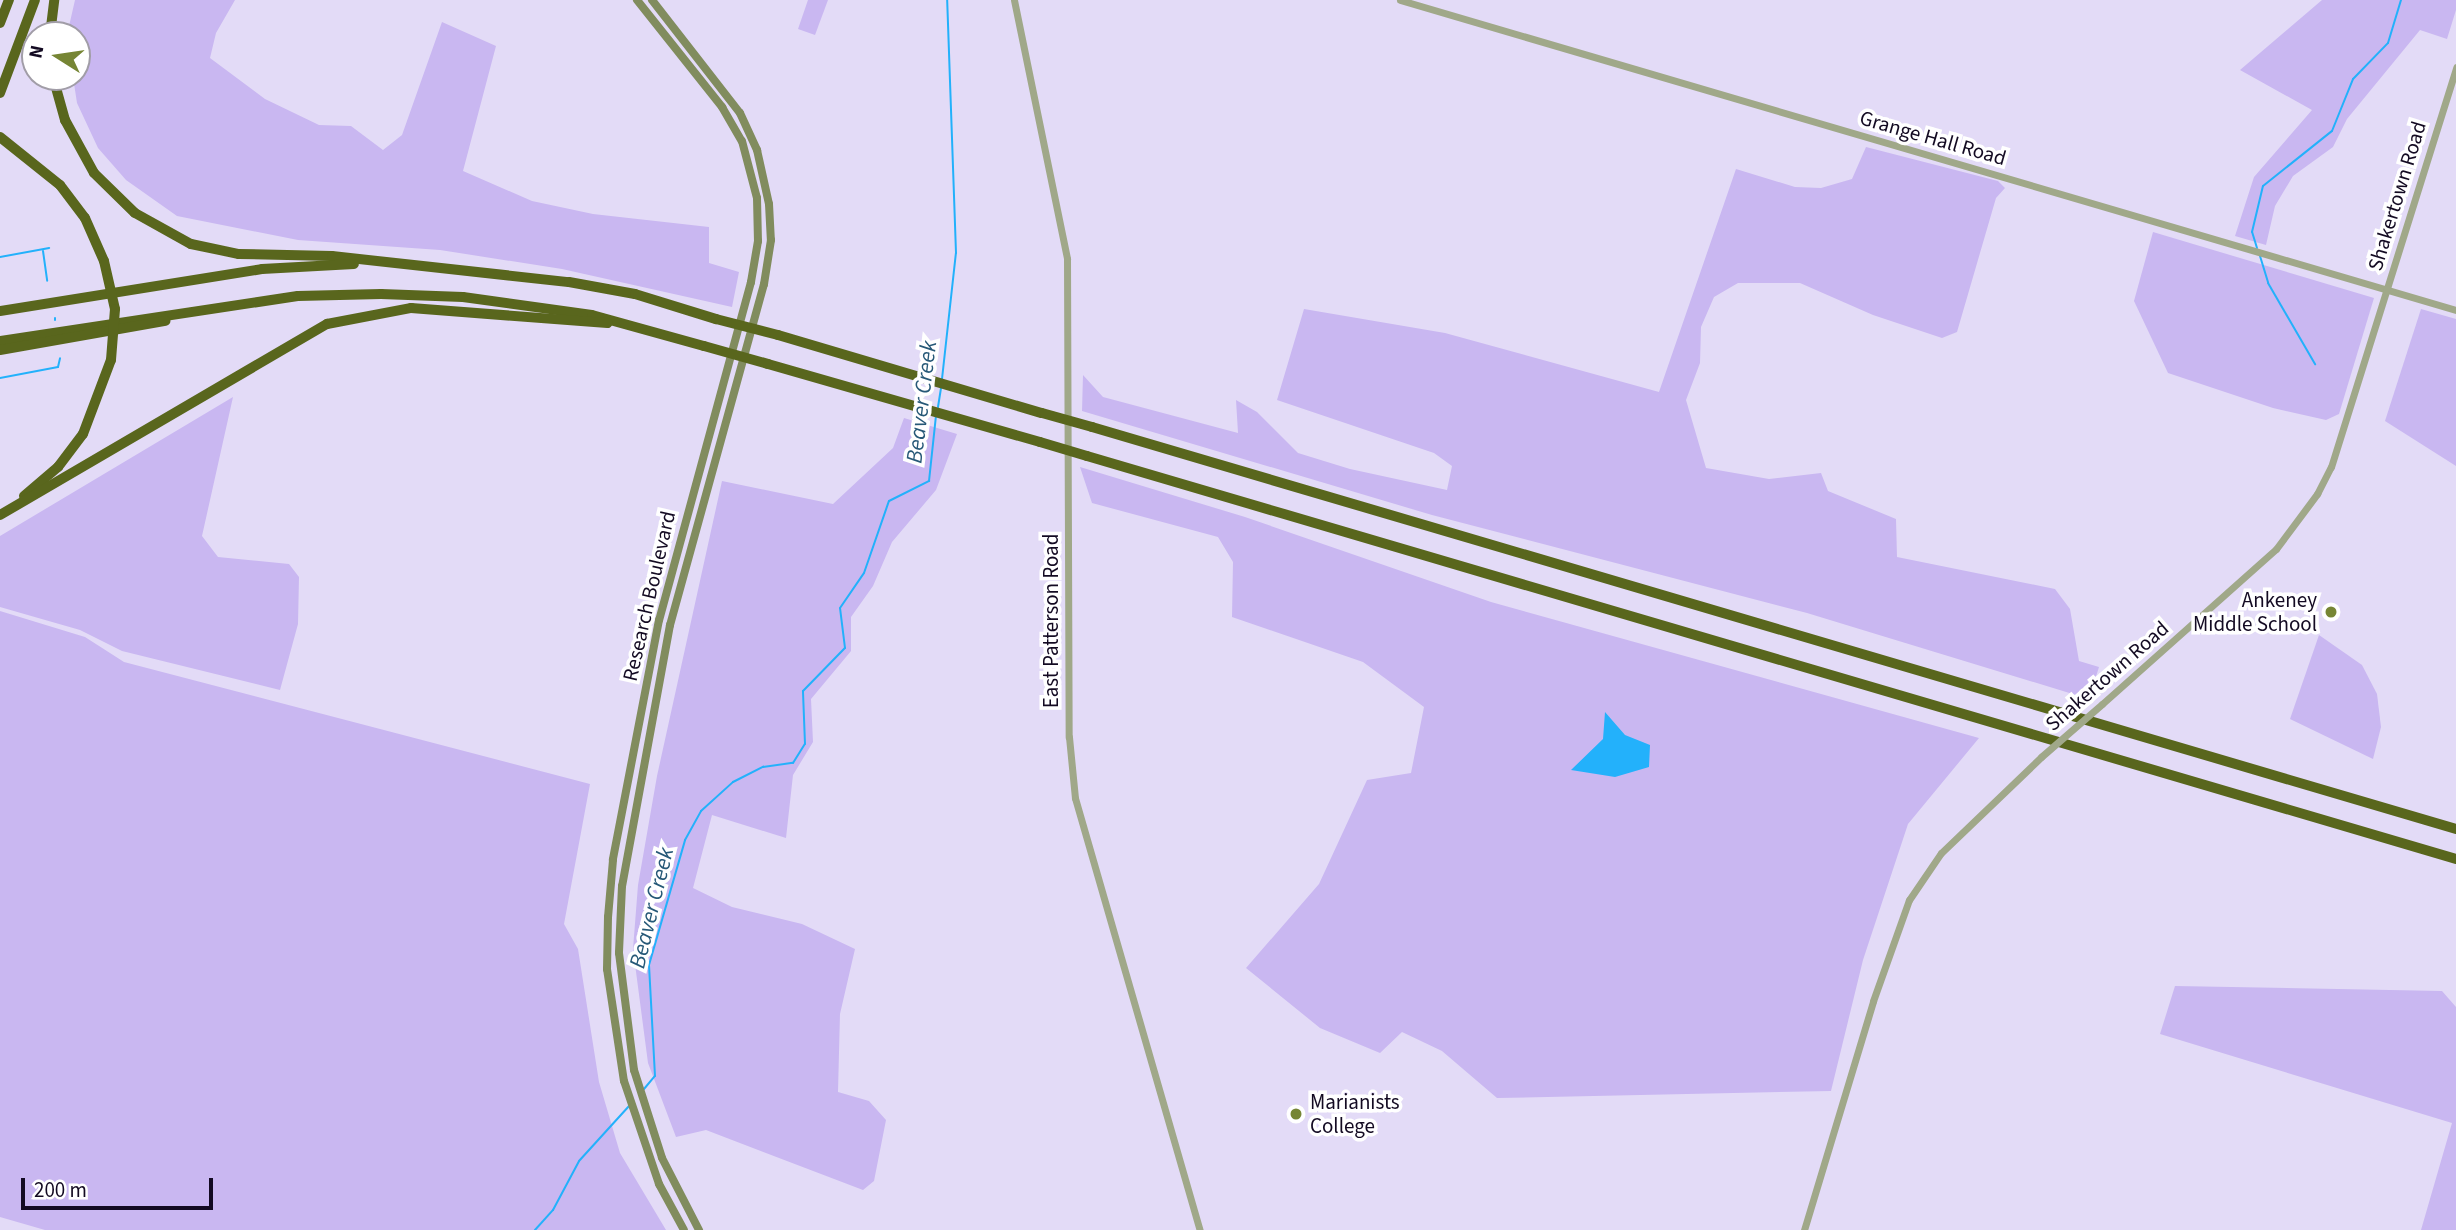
<!DOCTYPE html>
<style>
body{margin:0}
#map{position:relative;width:2456px;height:1230px;overflow:hidden;background:#e3dbf7;font-family:"Source Sans 3",sans-serif}
div>[style]{position:absolute}
.green>*{inset:0;background:#c9b7f1}
.water>*{inset:0;background:#23b1fb}
.stream>*{height:2px;margin:-1px;padding:0 1px;transform-origin:1px;border-radius:1px;background:#23b1fb}
.tertiary>*{height:7px;margin:-3.5px;padding:0 3.5px;transform-origin:3.5px;border-radius:3.5px;background:#a0a889}
.secondary>*{height:8px;margin:-4px;padding:0 4px;transform-origin:4px;border-radius:4px;background:#818c5e}
.motorway>*{height:10px;margin:-5px;padding:0 5px;transform-origin:5px;border-radius:5px;background:#59661d}
.tertiary-bridge>*{height:7px;margin:-3.5px;padding:0 3.5px;transform-origin:3.5px;border-radius:3.5px;background:#a0a889}
.motorway-bridge>*{height:10px;margin:-5px;padding:0 5px;transform-origin:5px;border-radius:5px;background:#59661d}
.dots>*{width:19px;height:19px;translate:-50% -50%;box-sizing:border-box;border:4px solid #fff;border-radius:50%}
span{translate:-50% -50%;white-space:nowrap;text-align:center;line-height:1.15;-webkit-text-stroke:7px #fff;paint-order:stroke}
.street-label{font-size:21px;color:#130a22}
.poi-label{font-size:21px;color:#130a22}
.right{translate:-100% -50%;text-align:right}
.left{translate:0 -50%;text-align:left}
.water-label{font-size:23px;color:#265877;font-style:italic}
.north{position:absolute;left:21px;top:21px;width:70px;height:70px;box-sizing:border-box;background:#fff;border:2px solid #a19da7;border-radius:50%;rotate:282deg;font-size:19px;font-weight:700;line-height:28px;text-align:center;color:#130a22}
.north::after{content:'';display:block;margin:auto;width:24px;height:32px;background:#768534;clip-path:polygon(50% 0,100% 100%,50% 72%,0 100%)}
.scale{position:absolute;left:21px;top:1178px;width:192px;height:32px;box-sizing:border-box;border:4px solid #130a22;border-top:0;padding-left:9px;font-size:21px;line-height:24px;white-space:nowrap;color:#130a22;-webkit-text-stroke:5px #fff;paint-order:stroke}
</style>
<div id="map">
<div class="green">
<i style="clip-path:polygon(75px 0,235px 0,216px 33px,210px 58px,265px 99px,319px 125px,351px 126px,383px 150px,402px 135px,442px 22px,496px 46px,463px 171px,532px 201px,593px 214px,709px 227px,709px 263px,739px 272px,732px 307px,562px 269px,440px 250px,298px 240px,177px 216px,126px 180px,98px 148px,77px 103px,73px 77px,77px 77px,77px 35px,67px 35px)"></i>
<i style="clip-path:polygon(808px 0,828px 0,815px 35px,798px 29px)"></i>
<i style="clip-path:polygon(2322px 0,2456px 0,2456px 10px,2447px 39px,2420px 30px,2347px 119px,2333px 147px,2293px 176px,2275px 206px,2266px 245px,2235px 236px,2254px 177px,2312px 110px,2240px 70px)"></i>
<i style="clip-path:polygon(1866px 147px,1998px 181px,2005px 188px,1996px 198px,1957px 332px,1942px 338px,1873px 315px,1800px 283px,1738px 283px,1714px 297px,1701px 327px,1700px 363px,1686px 400px,1706px 468px,1769px 479px,1821px 473px,1828px 491px,1896px 519px,1897px 557px,2055px 589px,2070px 609px,2079px 661px,2099px 667px,2089px 699px,1807px 613px,1432px 515px,1082px 411px,1083px 375px,1103px 397px,1238px 433px,1236px 400px,1257px 412px,1298px 453px,1350px 469px,1447px 490px,1452px 466px,1434px 453px,1277px 400px,1304px 309px,1445px 333px,1659px 392px,1736px 169px,1795px 187px,1821px 188px,1852px 179px)"></i>
<i style="clip-path:polygon(2153px 232px,2374px 298px,2339px 414px,2326px 420px,2273px 408px,2168px 373px,2134px 301px)"></i>
<i style="clip-path:polygon(2421px 309px,2456px 319px,2456px 466px,2385px 421px)"></i>
<i style="clip-path:polygon(233px 397px,202px 536px,218px 557px,289px 564px,299px 577px,298px 624px,280px 690px,122px 651px,80px 630px,0 607px,0 536px)"></i>
<i style="clip-path:polygon(904px 418px,957px 434px,936px 490px,892px 542px,873px 586px,851px 617px,851px 651px,811px 699px,813px 742px,793px 775px,786px 838px,712px 815px,693px 888px,732px 907px,802px 924px,855px 949px,840px 1014px,838px 1092px,869px 1101px,886px 1120px,874px 1181px,863px 1190px,706px 1130px,676px 1137px,648px 1063px,633px 949px,638px 885px,657px 776px,722px 481px,833px 504px,893px 448px)"></i>
<i style="clip-path:polygon(1080px 467px,1245px 517px,1491px 602px,1979px 738px,1908px 824px,1863px 960px,1831px 1091px,1497px 1098px,1442px 1051px,1402px 1032px,1380px 1053px,1320px 1028px,1246px 968px,1319px 884px,1367px 780px,1411px 773px,1424px 707px,1363px 662px,1232px 617px,1233px 562px,1218px 537px,1092px 503px)"></i>
<i style="clip-path:polygon(0 611px,85px 637px,124px 662px,590px 784px,564px 924px,578px 949px,599px 1082px,620px 1153px,666px 1230px,45px 1230px,0 1217px)"></i>
<i style="clip-path:polygon(2319px 635px,2362px 665px,2377px 694px,2381px 727px,2373px 759px,2290px 719px)"></i>
<i style="clip-path:polygon(2175px 986px,2442px 991px,2456px 1007px,2456px 1230px,2421px 1230px,2452px 1123px,2160px 1034px)"></i>
</div>
<div class="water">
<i style="clip-path:polygon(1605px 712px,1625px 735px,1650px 745px,1649px 767px,1615px 777px,1571px 770px,1603px 739px)"></i>
</div>
<div class="stream">
<i style="left:2257px;top:248px;width:17px;rotate:-107deg"></i>
<i style="left:2252px;top:232px;width:47px;rotate:-76.6deg"></i>
<i style="left:2263px;top:186px;width:88px;rotate:-38.6deg"></i>
<i style="left:2332px;top:131px;width:56px;rotate:-68deg"></i>
<i style="left:2353px;top:79px;width:50px;rotate:-45.8deg"></i>
<i style="left:2388px;top:43px;width:45px;rotate:-73.2deg"></i>
<i style="left:43px;top:251px;width:30px;rotate:82deg"></i>
<i style="left:2260px;top:256px;width:28px;rotate:73deg"></i>
<i style="left:2268px;top:283px;width:94px;rotate:59.9deg"></i>
<i style="left:0;top:257px;width:50px;rotate:-10.4deg"></i>
<i style="left:55px;top:318px;width:2px;rotate:90deg"></i>
<i style="left:0;top:378px;width:59px;rotate:-10.7deg"></i>
<i style="left:58px;top:367px;width:9px;rotate:-77deg"></i>
<i style="left:942px;top:379px;width:127px;rotate:-83.7deg"></i>
<i style="left:956px;top:253px;width:253px;rotate:-92deg"></i>
<i style="left:938px;top:407px;width:19px;rotate:-81deg"></i>
<i style="left:644px;top:1089px;width:17px;rotate:-50deg"></i>
<i style="left:655px;top:1076px;width:111px;rotate:-93.1deg"></i>
<i style="left:649px;top:965px;width:130px;rotate:-73.9deg"></i>
<i style="left:685px;top:840px;width:33px;rotate:-61deg"></i>
<i style="left:701px;top:811px;width:43px;rotate:-42.2deg"></i>
<i style="left:733px;top:782px;width:34px;rotate:-27deg"></i>
<i style="left:763px;top:767px;width:30px;rotate:-8deg"></i>
<i style="left:793px;top:763px;width:22px;rotate:-58deg"></i>
<i style="left:805px;top:744px;width:53px;rotate:-92.2deg"></i>
<i style="left:803px;top:691px;width:60px;rotate:-45.7deg"></i>
<i style="left:845px;top:648px;width:40px;rotate:-97.1deg"></i>
<i style="left:840px;top:608px;width:42px;rotate:-55.6deg"></i>
<i style="left:864px;top:573px;width:76px;rotate:-70.9deg"></i>
<i style="left:889px;top:501px;width:45px;rotate:-26.6deg"></i>
<i style="left:929px;top:481px;width:65px;rotate:-83.9deg"></i>
<i style="left:535px;top:1230px;width:27px;rotate:-48deg"></i>
<i style="left:553px;top:1210px;width:55px;rotate:-62deg"></i>
<i style="left:579px;top:1161px;width:74px;rotate:-47.7deg"></i>
</div>
<div class="tertiary">
<i style="left:1014px;top:0;width:264px;rotate:78.4deg"></i>
<i style="left:1067px;top:259px;width:478px;rotate:89.8deg"></i>
<i style="left:1069px;top:737px;width:61px;rotate:84.4deg"></i>
<i style="left:1075px;top:798px;width:450px;rotate:73.9deg"></i>
<i style="left:1400px;top:0;width:1101px;rotate:16.36deg"></i>
<i style="left:2102px;top:704px;width:233px;rotate:-41.7deg"></i>
<i style="left:2276px;top:549px;width:69px;rotate:-53.3deg"></i>
<i style="left:2317px;top:494px;width:30px;rotate:-63deg"></i>
<i style="left:2331px;top:467px;width:419px;rotate:-72.6deg"></i>
<i style="left:1804px;top:1230px;width:239px;rotate:-73.2deg"></i>
<i style="left:1873px;top:1001px;width:107px;rotate:-70.4deg"></i>
<i style="left:1909px;top:900px;width:57px;rotate:-55.8deg"></i>
<i style="left:1941px;top:853px;width:139px;rotate:-43.8deg"></i>
</div>
<div class="secondary">
<i style="left:637px;top:0;width:137px;rotate:51.5deg"></i>
<i style="left:722px;top:107px;width:39px;rotate:60deg"></i>
<i style="left:742px;top:141px;width:59px;rotate:75.3deg"></i>
<i style="left:757px;top:198px;width:43px;rotate:88.7deg"></i>
<i style="left:758px;top:241px;width:42px;rotate:99.7deg"></i>
<i style="left:751px;top:282px;width:350px;rotate:105.2deg"></i>
<i style="left:659px;top:620px;width:244px;rotate:100.9deg"></i>
<i style="left:613px;top:860px;width:57px;rotate:95deg"></i>
<i style="left:608px;top:917px;width:52px;rotate:91.1deg"></i>
<i style="left:607px;top:969px;width:113px;rotate:81.4deg"></i>
<i style="left:624px;top:1081px;width:109px;rotate:71.2deg"></i>
<i style="left:659px;top:1184px;width:52px;rotate:61.5deg"></i>
<i style="left:652px;top:0;width:143px;rotate:52.1deg"></i>
<i style="left:740px;top:113px;width:41px;rotate:65.3deg"></i>
<i style="left:757px;top:150px;width:55px;rotate:77.5deg"></i>
<i style="left:769px;top:204px;width:36px;rotate:87deg"></i>
<i style="left:771px;top:240px;width:45px;rotate:99deg"></i>
<i style="left:764px;top:284px;width:354px;rotate:105.4deg"></i>
<i style="left:670px;top:625px;width:265px;rotate:100.4deg"></i>
<i style="left:622px;top:886px;width:67px;rotate:92.6deg"></i>
<i style="left:619px;top:953px;width:118px;rotate:82.7deg"></i>
<i style="left:634px;top:1070px;width:92px;rotate:72.3deg"></i>
<i style="left:662px;top:1158px;width:81px;rotate:62.8deg"></i>
</div>
<div class="motorway">
<i style="left:0;top:23px;width:25px;rotate:-69deg"></i>
<i style="left:50px;top:35px;width:35px;rotate:-83deg"></i>
<i style="left:53px;top:77px;width:45px;rotate:74.4deg"></i>
<i style="left:65px;top:120px;width:60px;rotate:61.3deg"></i>
<i style="left:94px;top:173px;width:57px;rotate:44.3deg"></i>
<i style="left:135px;top:213px;width:64px;rotate:29deg"></i>
<i style="left:191px;top:244px;width:49px;rotate:11.8deg"></i>
<i style="left:239px;top:254px;width:93px;rotate:1.2deg"></i>
<i style="left:332px;top:256px;width:238px;rotate:6.3deg"></i>
<i style="left:569px;top:282px;width:67px;rotate:10.3deg"></i>
<i style="left:635px;top:294px;width:85px;rotate:17.2deg"></i>
<i style="left:0;top:93px;width:99px;rotate:-69.4deg"></i>
<i style="left:0;top:137px;width:77px;rotate:38.7deg"></i>
<i style="left:60px;top:185px;width:41px;rotate:52.9deg"></i>
<i style="left:85px;top:218px;width:47px;rotate:66.2deg"></i>
<i style="left:0;top:311px;width:265px;rotate:-9.1deg"></i>
<i style="left:262px;top:269px;width:92px;rotate:-3.1deg"></i>
<i style="left:778px;top:335px;width:275px;rotate:16.5deg"></i>
<i style="left:0;top:341px;width:301px;rotate:-8.6deg"></i>
<i style="left:298px;top:296px;width:83px;rotate:-1.4deg"></i>
<i style="left:381px;top:294px;width:82px;rotate:2.1deg"></i>
<i style="left:463px;top:297px;width:130px;rotate:7.9deg"></i>
<i style="left:592px;top:315px;width:116px;rotate:15.5deg"></i>
<i style="left:0;top:350px;width:168px;rotate:-10deg"></i>
<i style="left:768px;top:364px;width:283px;rotate:16deg"></i>
<i style="left:1092px;top:427px;width:1422px;rotate:16.42deg"></i>
<i style="left:1087px;top:456px;width:1427px;rotate:16.4deg"></i>
<i style="left:24px;top:496px;width:45px;rotate:-40.5deg"></i>
<i style="left:58px;top:467px;width:41px;rotate:-52.9deg"></i>
<i style="left:83px;top:434px;width:79px;rotate:-69.3deg"></i>
<i style="left:0;top:515px;width:379px;rotate:-30.3deg"></i>
<i style="left:327px;top:324px;width:86px;rotate:-10.8deg"></i>
<i style="left:411px;top:308px;width:197px;rotate:4.4deg"></i>
</div>
<div class="tertiary-bridge">
<i style="left:2041px;top:757px;width:81px;rotate:-41deg"></i>
</div>
<div class="motorway-bridge">
<i style="left:104px;top:261px;width:49px;rotate:77.1deg"></i>
<i style="left:115px;top:309px;width:51px;rotate:94.5deg"></i>
<i style="left:716px;top:319px;width:64px;rotate:14.5deg"></i>
<i style="left:704px;top:346px;width:66px;rotate:15.7deg"></i>
<i style="left:1042px;top:413px;width:52px;rotate:15.6deg"></i>
<i style="left:1040px;top:442px;width:49px;rotate:16.6deg"></i>
</div>
<div class="dots">
<i style="left:2331px;top:612px;background:#768534"></i>
<i style="left:1296px;top:1114px;background:#768534"></i>
</div>
<div class="street-label">
<span style="left:1933px;top:138px;rotate:16deg">Grange Hall Road</span>
<span style="left:2397px;top:196px;rotate:-73deg">Shakertown Road</span>
<span style="left:649px;top:596px;rotate:-77deg">Research Boulevard</span>
<span style="left:1051px;top:621px;rotate:-90deg">East Patterson Road</span>
<span style="left:2107px;top:676px;rotate:-41deg">Shakertown Road</span>
</div>
<div class="poi-label">
<span class="right" style="left:2317px;top:612px">Ankeney<br>Middle School</span>
<span class="left" style="left:1310px;top:1114px">Marianists<br>College</span>
</div>
<div class="water-label">
<span style="left:922px;top:402px;rotate:-83deg">Beaver Creek</span>
<span style="left:652px;top:908px;rotate:-76deg">Beaver Creek</span>
</div>
<div class="north">N</div>
<div class="scale">200 m</div>
</div>
